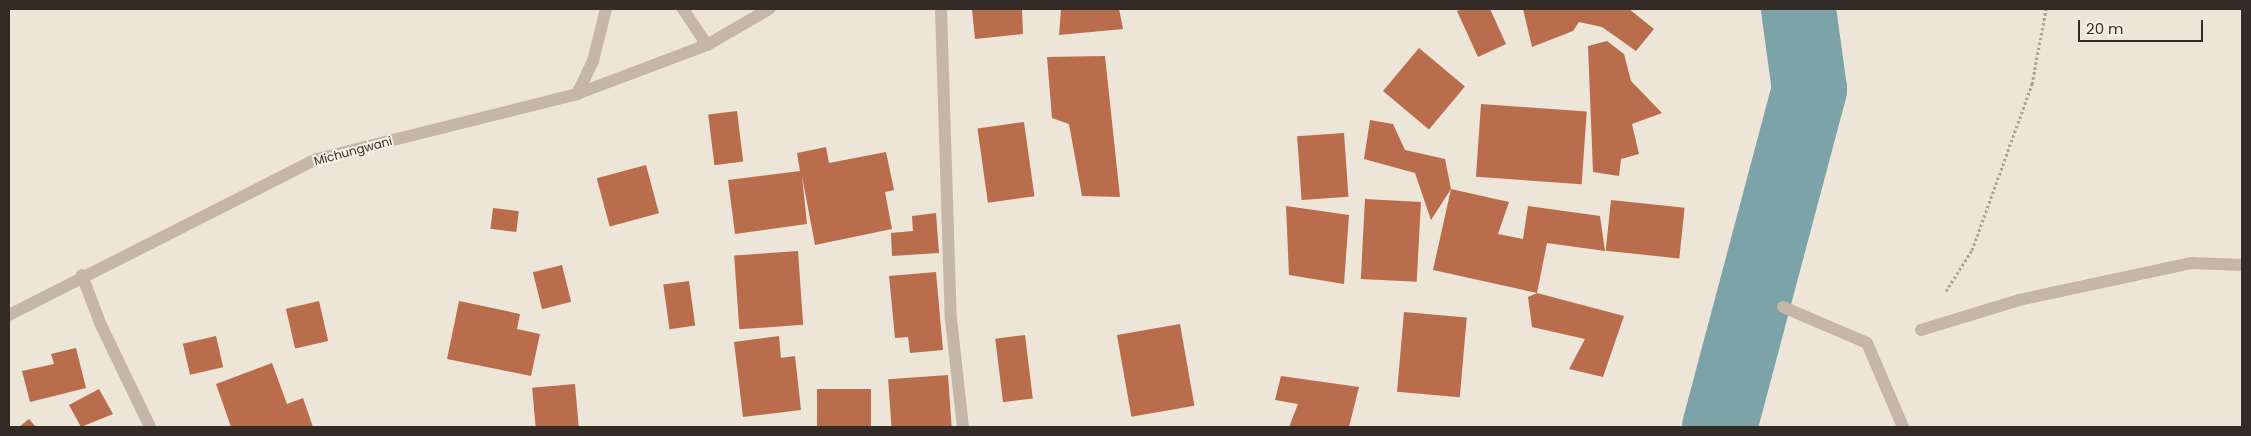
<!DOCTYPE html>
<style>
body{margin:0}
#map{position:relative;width:2251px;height:436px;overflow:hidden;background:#eee5d9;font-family:Poppins,sans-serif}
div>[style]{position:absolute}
.river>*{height:75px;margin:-37.5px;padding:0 37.5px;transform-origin:37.5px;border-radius:37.5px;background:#7ba3a8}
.building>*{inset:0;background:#b96d4c;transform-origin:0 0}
.path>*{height:3px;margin-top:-1.5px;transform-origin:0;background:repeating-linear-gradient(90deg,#b0a091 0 2.5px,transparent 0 5px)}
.street>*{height:12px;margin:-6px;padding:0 6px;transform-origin:6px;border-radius:6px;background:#c5b6a7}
span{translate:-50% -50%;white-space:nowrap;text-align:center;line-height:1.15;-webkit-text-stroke:4px #f6efe5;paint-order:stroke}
.street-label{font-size:12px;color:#322b26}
.frame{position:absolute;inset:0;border:10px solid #322b26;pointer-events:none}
.scale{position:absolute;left:2078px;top:20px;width:125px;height:22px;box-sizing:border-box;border:2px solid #322b26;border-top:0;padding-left:6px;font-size:15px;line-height:18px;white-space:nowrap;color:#322b26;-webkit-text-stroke:4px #f6efe5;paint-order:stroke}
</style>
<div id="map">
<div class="river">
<i style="left:1719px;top:427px;width:350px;rotate:-75.1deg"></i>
<i style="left:1809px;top:89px;width:81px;rotate:-97.8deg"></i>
</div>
<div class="building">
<i style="clip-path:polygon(972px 9px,1022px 9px,1023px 34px,975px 39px)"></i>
<i style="clip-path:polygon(1061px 9px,1119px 9px,1123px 29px,1059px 35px)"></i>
<i style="clip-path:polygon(1462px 9px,1490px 9px,1506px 44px,1478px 57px,1457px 11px)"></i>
<i style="clip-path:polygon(1523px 9px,1629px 9px,1654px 29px,1636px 51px,1602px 27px,1579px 22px,1573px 31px,1532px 47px)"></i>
<i style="clip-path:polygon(1607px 41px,1624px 54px,1631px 81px,1662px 113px,1632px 124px,1639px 154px,1621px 159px,1619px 176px,1593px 172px,1588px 46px)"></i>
<i style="left:1419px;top:48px;width:60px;height:56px;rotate:40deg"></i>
<i style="clip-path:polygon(1105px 56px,1120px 197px,1082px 196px,1069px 124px,1052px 118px,1047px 57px)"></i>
<i style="left:1481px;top:104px;width:106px;height:73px;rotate:4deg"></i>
<i style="left:737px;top:111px;width:51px;height:29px;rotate:83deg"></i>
<i style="clip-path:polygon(1370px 120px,1393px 124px,1405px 150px,1445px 159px,1451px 189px,1509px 202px,1498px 234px,1523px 239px,1528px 206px,1600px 216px,1605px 251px,1547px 243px,1537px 293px,1433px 270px,1451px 189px,1431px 220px,1415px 173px,1364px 159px)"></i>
<i style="left:1024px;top:122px;width:75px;height:47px;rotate:82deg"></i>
<i style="left:1344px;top:133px;width:64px;height:47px;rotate:86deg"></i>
<i style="clip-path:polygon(826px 147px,829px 163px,886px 152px,894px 190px,885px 192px,892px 229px,815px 245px,802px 176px,807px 224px,735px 234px,728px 180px,800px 171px,797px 153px)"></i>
<i style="left:646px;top:165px;width:50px;height:51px;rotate:75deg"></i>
<i style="left:1365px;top:199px;width:56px;height:80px;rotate:3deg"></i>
<i style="left:1611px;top:200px;width:74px;height:51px;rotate:6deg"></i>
<i style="clip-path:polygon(1286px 206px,1349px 215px,1344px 284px,1289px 275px)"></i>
<i style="left:493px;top:208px;width:26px;height:21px;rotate:7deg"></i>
<i style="clip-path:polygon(936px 213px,939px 253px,892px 256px,891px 233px,913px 231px,912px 216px)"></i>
<i style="left:798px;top:251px;width:74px;height:64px;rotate:86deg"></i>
<i style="left:562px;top:265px;width:38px;height:30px;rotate:76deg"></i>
<i style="clip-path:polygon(936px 272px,943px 350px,910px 353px,908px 337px,895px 338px,889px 276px)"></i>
<i style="left:689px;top:281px;width:45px;height:26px;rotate:82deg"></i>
<i style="clip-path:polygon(1537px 293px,1624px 316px,1603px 377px,1569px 369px,1585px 339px,1532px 327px,1528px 297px)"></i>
<i style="left:319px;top:301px;width:41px;height:34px;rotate:77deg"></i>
<i style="clip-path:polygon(459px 301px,520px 314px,517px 329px,540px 334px,531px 376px,447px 359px)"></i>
<i style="left:1404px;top:312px;width:63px;height:80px;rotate:5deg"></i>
<i style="left:1180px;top:324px;width:83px;height:64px;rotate:80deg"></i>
<i style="left:1025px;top:335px;width:64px;height:30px;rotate:83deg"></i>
<i style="left:216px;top:336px;width:32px;height:34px;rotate:77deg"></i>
<i style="clip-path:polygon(779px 336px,781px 358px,795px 356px,801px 410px,743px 417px,734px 342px)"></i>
<i style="clip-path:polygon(76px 348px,86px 388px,30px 402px,22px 371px,54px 364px,51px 354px)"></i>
<i style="clip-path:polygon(272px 363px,287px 404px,303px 398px,313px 427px,231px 427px,216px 384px)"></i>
<i style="left:948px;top:375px;width:52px;height:60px;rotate:86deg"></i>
<i style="clip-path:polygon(1281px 376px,1359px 387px,1349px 427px,1289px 427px,1298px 404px,1275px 400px)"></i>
<i style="left:575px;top:384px;width:43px;height:43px;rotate:85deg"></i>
<i style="clip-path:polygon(99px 389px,113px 414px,81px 427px,69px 405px)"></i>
<i style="left:817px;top:389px;width:54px;height:38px"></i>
<i style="clip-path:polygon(29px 419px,36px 427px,19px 427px)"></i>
</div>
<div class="path">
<i style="left:1946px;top:291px;width:49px;rotate:-57.6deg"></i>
<i style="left:1972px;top:250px;width:177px;rotate:-70.1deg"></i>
<i style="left:2032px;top:84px;width:76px;rotate:-79.4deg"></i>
</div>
<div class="street">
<i style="left:683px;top:9px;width:43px;rotate:56.3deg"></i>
<i style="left:941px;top:9px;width:310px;rotate:88.2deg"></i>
<i style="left:951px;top:319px;width:109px;rotate:83.7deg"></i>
<i style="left:577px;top:94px;width:139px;rotate:-20.7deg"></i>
<i style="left:707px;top:45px;width:72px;rotate:-30.1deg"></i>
<i style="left:82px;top:275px;width:51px;rotate:69.4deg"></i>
<i style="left:100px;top:323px;width:115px;rotate:64.3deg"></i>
<i style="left:1783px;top:307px;width:91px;rotate:23.2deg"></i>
<i style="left:1867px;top:343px;width:91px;rotate:66.8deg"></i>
<i style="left:9px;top:315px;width:345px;rotate:-26.9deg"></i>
<i style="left:317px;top:159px;width:268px;rotate:-14deg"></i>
<i style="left:577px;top:94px;width:37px;rotate:-64deg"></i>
<i style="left:593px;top:61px;width:54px;rotate:-76deg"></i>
<i style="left:1921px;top:330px;width:102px;rotate:-17deg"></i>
<i style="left:2019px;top:300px;width:177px;rotate:-12.1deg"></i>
<i style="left:2192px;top:263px;width:50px;rotate:2.3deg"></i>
</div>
<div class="street-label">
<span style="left:353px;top:151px;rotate:-15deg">Michungwani</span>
</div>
<div class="frame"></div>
<div class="scale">20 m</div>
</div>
